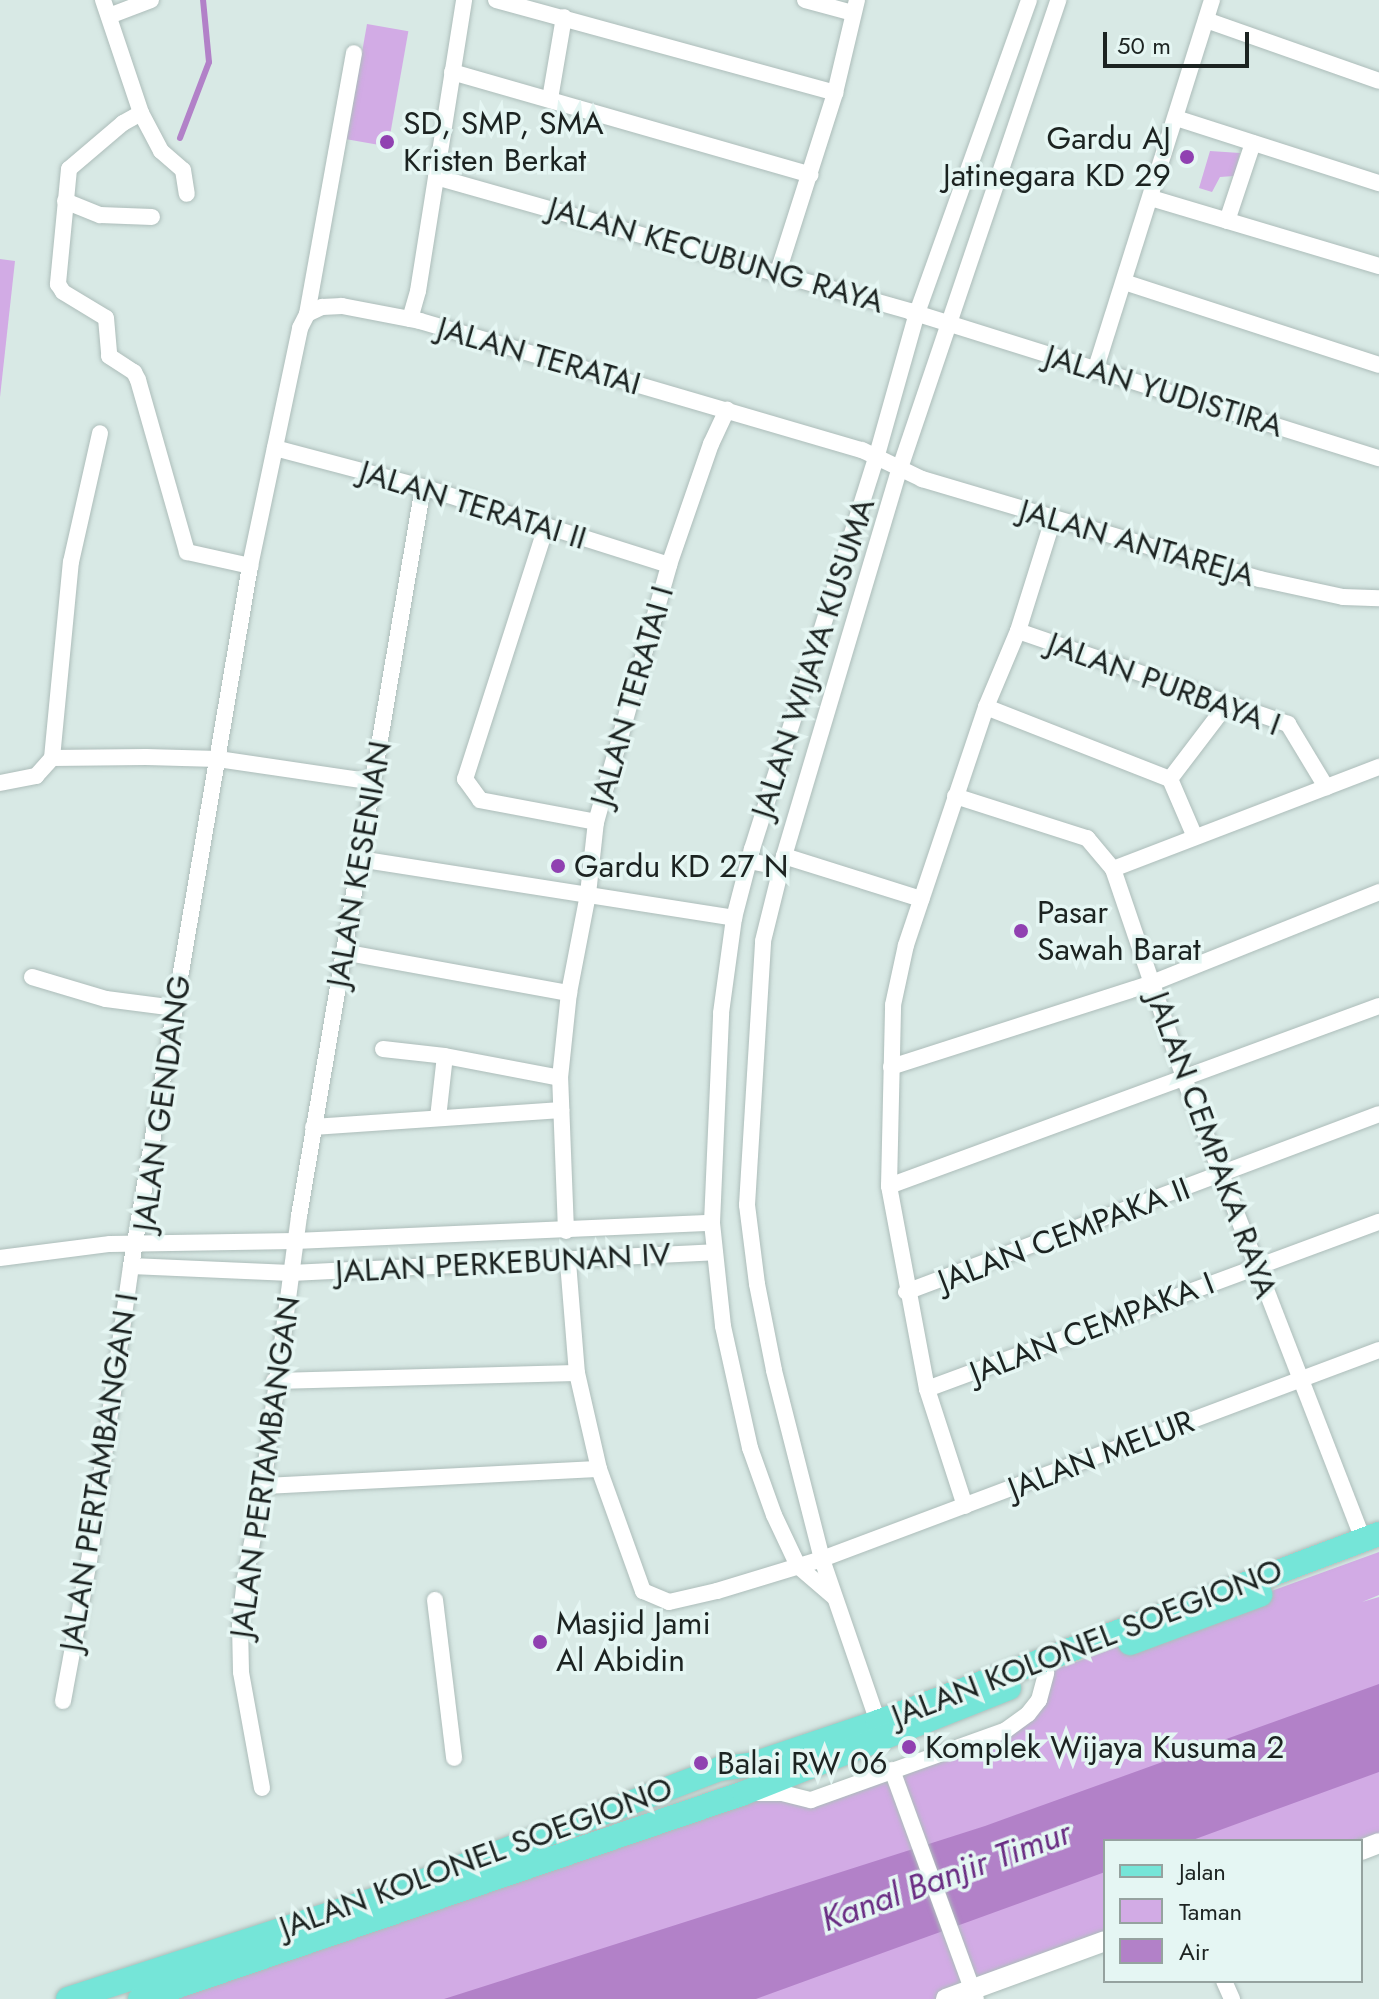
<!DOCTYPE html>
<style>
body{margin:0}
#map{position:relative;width:1379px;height:1999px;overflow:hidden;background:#d8e9e5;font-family:Jost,sans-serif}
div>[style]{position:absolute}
.green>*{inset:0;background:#d2abe5;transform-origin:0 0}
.water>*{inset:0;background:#b281c8}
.stream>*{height:6px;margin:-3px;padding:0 3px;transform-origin:3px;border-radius:3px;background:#b281c8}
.roads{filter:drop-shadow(0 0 2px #adbdba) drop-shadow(0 0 2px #adbdba)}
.minor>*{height:16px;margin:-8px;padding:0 8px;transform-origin:8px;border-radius:8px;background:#fff}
.tertiary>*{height:20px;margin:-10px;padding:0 10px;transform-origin:10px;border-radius:10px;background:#fff}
.primary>*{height:24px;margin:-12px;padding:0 12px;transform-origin:12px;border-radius:12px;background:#75e5d8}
.dots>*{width:22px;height:22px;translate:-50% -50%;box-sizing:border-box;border:4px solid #e5f6f3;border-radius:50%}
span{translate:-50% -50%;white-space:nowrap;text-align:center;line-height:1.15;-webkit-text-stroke:7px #e5f6f3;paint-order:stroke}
.poi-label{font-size:32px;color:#1c2321}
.left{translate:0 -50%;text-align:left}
.right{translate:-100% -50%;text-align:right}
.street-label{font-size:32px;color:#1c2321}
.water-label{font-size:34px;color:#692c82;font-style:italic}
.legend{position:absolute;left:1103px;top:1839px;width:260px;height:144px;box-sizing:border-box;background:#e5f6f3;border:2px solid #95a29f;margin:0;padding:10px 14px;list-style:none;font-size:24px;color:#1c2321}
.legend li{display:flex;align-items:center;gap:16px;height:40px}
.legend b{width:40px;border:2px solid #95a29f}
.scale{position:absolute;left:1103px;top:32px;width:146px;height:36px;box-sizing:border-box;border:4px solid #1c2321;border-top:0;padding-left:10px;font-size:24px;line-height:28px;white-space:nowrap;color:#1c2321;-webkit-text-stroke:6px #e5f6f3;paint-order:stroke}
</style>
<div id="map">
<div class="green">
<i style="left:367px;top:24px;width:42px;height:117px;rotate:10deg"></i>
<i style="clip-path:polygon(1210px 151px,1240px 153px,1234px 176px,1220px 177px,1212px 192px,1199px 188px)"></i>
<i style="clip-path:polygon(0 259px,15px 261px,0 397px)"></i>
<i style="clip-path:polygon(1379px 1552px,1379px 1595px,1362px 1602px,1379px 1597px,1379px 1843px,1105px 1841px,1105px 1941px,946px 1999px,140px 1999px,744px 1793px,812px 1799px,1028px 1714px,1046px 1673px)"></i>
</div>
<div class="water">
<i style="clip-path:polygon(1379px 1684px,1379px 1772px,1190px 1841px,1105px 1841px,1105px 1872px,756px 1999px,444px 1999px,985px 1826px)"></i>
</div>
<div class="stream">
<i style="left:180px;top:138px;width:81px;rotate:-69.1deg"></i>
<i style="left:209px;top:62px;width:62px;rotate:-95.5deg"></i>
</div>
<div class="roads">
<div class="minor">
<i style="left:103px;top:0;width:119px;rotate:71.4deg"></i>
<i style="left:141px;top:113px;width:21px;rotate:151deg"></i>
<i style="left:123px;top:123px;width:71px;rotate:139.6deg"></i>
<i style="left:69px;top:169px;width:116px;rotate:95.5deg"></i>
<i style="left:58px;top:284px;width:9px;rotate:58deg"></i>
<i style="left:63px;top:292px;width:50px;rotate:31.2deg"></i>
<i style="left:106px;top:318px;width:38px;rotate:85deg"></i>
<i style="left:109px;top:356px;width:30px;rotate:33deg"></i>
<i style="left:134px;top:372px;width:9px;rotate:63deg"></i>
<i style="left:138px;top:380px;width:179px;rotate:74.1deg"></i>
<i style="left:187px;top:552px;width:65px;rotate:12.5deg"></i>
<i style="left:496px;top:0;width:352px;rotate:15.3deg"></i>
<i style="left:805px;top:0;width:50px;rotate:15.2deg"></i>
<i style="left:109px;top:16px;width:45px;rotate:-20.9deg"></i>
<i style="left:1206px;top:20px;width:183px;rotate:19.4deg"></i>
<i style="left:452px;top:72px;width:373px;rotate:16deg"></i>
<i style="left:550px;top:99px;width:83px;rotate:-80.3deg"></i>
<i style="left:141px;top:113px;width:43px;rotate:62.2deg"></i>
<i style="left:161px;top:151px;width:29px;rotate:41deg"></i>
<i style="left:183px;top:170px;width:24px;rotate:81deg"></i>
<i style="left:1176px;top:118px;width:213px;rotate:17.8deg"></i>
<i style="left:436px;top:177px;width:492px;rotate:15.8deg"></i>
<i style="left:909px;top:311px;width:492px;rotate:17.4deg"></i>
<i style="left:1151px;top:198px;width:238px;rotate:16.6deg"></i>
<i style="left:65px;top:201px;width:38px;rotate:22deg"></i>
<i style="left:100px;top:215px;width:52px;rotate:2.2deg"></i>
<i style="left:1227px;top:221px;width:82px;rotate:-71.6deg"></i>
<i style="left:778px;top:272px;width:188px;rotate:-72.3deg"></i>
<i style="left:835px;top:93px;width:96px;rotate:-76.7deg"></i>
<i style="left:1124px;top:282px;width:268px;rotate:18deg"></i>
<i style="left:307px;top:314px;width:265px;rotate:-79.8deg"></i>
<i style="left:410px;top:319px;width:29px;rotate:-74deg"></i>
<i style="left:418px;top:291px;width:295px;rotate:-81deg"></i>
<i style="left:1095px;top:371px;width:389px;rotate:-72.5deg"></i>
<i style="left:275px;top:448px;width:153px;rotate:14.8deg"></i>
<i style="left:423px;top:487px;width:258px;rotate:17.6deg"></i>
<i style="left:546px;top:527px;width:265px;rotate:107.8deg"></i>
<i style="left:465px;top:779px;width:26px;rotate:54deg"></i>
<i style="left:480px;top:800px;width:118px;rotate:10.7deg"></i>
<i style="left:1018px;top:631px;width:286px;rotate:19deg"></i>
<i style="left:1288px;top:724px;width:74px;rotate:58.9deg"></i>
<i style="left:986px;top:707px;width:198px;rotate:21.4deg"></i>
<i style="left:1170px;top:779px;width:63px;rotate:66.7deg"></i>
<i style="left:52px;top:758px;width:197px;rotate:-84.5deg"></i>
<i style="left:71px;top:562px;width:132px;rotate:-77.3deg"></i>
<i style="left:1170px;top:779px;width:96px;rotate:-52.7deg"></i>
<i style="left:0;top:783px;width:37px;rotate:-11deg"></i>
<i style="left:36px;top:776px;width:24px;rotate:-48deg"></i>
<i style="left:52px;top:758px;width:94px;rotate:-0.6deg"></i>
<i style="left:146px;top:757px;width:72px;rotate:1.6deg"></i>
<i style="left:218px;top:759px;width:157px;rotate:8.4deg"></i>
<i style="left:955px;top:796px;width:139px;rotate:17.7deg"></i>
<i style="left:1087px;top:838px;width:40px;rotate:50deg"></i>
<i style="left:1113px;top:869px;width:221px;rotate:71.2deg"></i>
<i style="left:1184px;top:1078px;width:495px;rotate:68.8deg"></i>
<i style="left:784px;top:856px;width:144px;rotate:17.4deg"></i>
<i style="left:359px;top:859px;width:380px;rotate:8.9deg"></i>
<i style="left:749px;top:861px;width:33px;rotate:11deg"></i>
<i style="left:1113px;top:869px;width:285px;rotate:-21deg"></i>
<i style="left:343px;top:952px;width:230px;rotate:10.3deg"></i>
<i style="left:32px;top:977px;width:77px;rotate:16.6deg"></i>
<i style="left:106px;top:999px;width:70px;rotate:7.4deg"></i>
<i style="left:383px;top:1049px;width:62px;rotate:6.4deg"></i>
<i style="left:445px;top:1056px;width:117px;rotate:10.8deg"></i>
<i style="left:891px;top:1067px;width:274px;rotate:-17.8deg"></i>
<i style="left:1152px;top:983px;width:245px;rotate:-21.8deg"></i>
<i style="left:438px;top:1118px;width:62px;rotate:-83.6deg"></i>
<i style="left:313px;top:1127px;width:249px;rotate:-3.9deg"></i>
<i style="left:889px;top:1186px;width:522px;rotate:-20.17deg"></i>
<i style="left:566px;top:1231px;width:153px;rotate:-92.2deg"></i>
<i style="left:560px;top:1078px;width:85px;rotate:-84deg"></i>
<i style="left:569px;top:993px;width:101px;rotate:-79.1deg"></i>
<i style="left:588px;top:894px;width:72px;rotate:-83.7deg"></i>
<i style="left:596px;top:822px;width:267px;rotate:-74.1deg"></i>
<i style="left:669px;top:565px;width:128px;rotate:-70.9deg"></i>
<i style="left:711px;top:444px;width:38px;rotate:-65deg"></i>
<i style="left:0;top:1258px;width:111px;rotate:-7.3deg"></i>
<i style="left:110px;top:1244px;width:185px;rotate:-0.9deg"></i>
<i style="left:295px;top:1241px;width:417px;rotate:-2.5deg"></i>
<i style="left:568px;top:1262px;width:111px;rotate:85.4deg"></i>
<i style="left:577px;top:1373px;width:98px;rotate:77.1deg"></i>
<i style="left:599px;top:1469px;width:130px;rotate:70.2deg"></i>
<i style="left:643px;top:1591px;width:28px;rotate:23deg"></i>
<i style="left:669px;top:1602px;width:49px;rotate:-12.9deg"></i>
<i style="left:717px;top:1591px;width:110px;rotate:-16.9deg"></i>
<i style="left:822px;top:1559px;width:595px;rotate:-20.57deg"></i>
<i style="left:131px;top:1266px;width:160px;rotate:2.5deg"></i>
<i style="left:291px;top:1273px;width:424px;rotate:-2.8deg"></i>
<i style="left:906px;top:1292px;width:505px;rotate:-20.62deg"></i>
<i style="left:274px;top:1381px;width:303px;rotate:-1.5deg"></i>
<i style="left:927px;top:1389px;width:482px;rotate:-20.3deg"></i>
<i style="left:263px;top:1486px;width:336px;rotate:-2.9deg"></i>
<i style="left:965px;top:1506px;width:123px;rotate:-108deg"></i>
<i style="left:927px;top:1389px;width:207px;rotate:-100.6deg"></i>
<i style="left:889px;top:1186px;width:181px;rotate:-88.7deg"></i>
<i style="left:893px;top:1005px;width:61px;rotate:-77.8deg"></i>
<i style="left:906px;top:945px;width:251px;rotate:-71.4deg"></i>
<i style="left:986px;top:707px;width:82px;rotate:-67.2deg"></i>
<i style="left:1018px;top:631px;width:117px;rotate:-72.6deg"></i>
<i style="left:834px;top:1597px;width:48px;rotate:-139.3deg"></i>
<i style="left:798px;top:1566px;width:56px;rotate:-115.2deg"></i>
<i style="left:774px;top:1515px;width:71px;rotate:-109.7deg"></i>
<i style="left:750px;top:1448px;width:125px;rotate:-102.5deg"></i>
<i style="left:723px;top:1326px;width:104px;rotate:-96.1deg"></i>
<i style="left:712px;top:1223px;width:210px;rotate:-87.5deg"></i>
<i style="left:721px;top:1013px;width:96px;rotate:-82.2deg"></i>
<i style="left:734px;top:918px;width:71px;rotate:-75.4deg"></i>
<i style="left:752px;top:849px;width:413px;rotate:-72.4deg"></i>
<i style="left:877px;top:455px;width:148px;rotate:-74.3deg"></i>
<i style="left:917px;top:313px;width:332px;rotate:-70.3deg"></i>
<i style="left:435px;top:1600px;width:159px;rotate:83.1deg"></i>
<i style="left:63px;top:1701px;width:142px;rotate:-79.5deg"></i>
<i style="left:89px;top:1561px;width:298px;rotate:-81.9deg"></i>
<i style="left:131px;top:1266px;width:710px;rotate:-80.35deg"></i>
<i style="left:250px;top:566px;width:243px;rotate:-78.1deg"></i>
<i style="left:300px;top:328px;width:16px;rotate:-63deg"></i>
<i style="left:307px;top:314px;width:17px;rotate:-25deg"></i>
<i style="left:322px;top:307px;width:20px;rotate:-3deg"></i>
<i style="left:342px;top:306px;width:79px;rotate:10.9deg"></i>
<i style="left:420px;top:321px;width:460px;rotate:16.3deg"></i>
<i style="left:862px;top:450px;width:67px;rotate:25.8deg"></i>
<i style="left:922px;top:479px;width:352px;rotate:16.5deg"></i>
<i style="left:1260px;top:579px;width:85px;rotate:12.2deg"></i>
<i style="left:1343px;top:597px;width:36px;rotate:2deg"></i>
<i style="left:878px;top:1722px;width:172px;rotate:-109deg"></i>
<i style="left:822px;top:1559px;width:195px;rotate:-104.3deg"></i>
<i style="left:774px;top:1370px;width:88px;rotate:-101.2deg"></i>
<i style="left:757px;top:1284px;width:80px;rotate:-97.2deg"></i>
<i style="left:747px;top:1205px;width:264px;rotate:-86.5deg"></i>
<i style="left:763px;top:941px;width:88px;rotate:-76.1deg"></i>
<i style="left:784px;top:856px;width:405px;rotate:-73.4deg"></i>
<i style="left:900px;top:468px;width:494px;rotate:-71.3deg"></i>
<i style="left:892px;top:1770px;width:244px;rotate:69.9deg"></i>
<i style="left:262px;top:1788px;width:118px;rotate:-100.3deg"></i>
<i style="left:241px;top:1672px;width:47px;rotate:-91.2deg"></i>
<i style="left:240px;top:1625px;width:47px;rotate:-83.9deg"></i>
<i style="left:245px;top:1578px;width:94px;rotate:-78.9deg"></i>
<i style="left:263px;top:1486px;width:272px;rotate:-82.4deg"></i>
<i style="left:299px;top:1216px;width:739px;rotate:-80.35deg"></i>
<i style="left:754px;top:1793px;width:28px"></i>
<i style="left:782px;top:1793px;width:30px;rotate:14deg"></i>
<i style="left:811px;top:1800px;width:207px;rotate:-19.7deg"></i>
<i style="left:1006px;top:1730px;width:27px;rotate:-36deg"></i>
<i style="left:1028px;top:1714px;width:18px;rotate:-52deg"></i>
<i style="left:1039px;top:1700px;width:28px;rotate:-75deg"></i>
<i style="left:1224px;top:1981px;width:20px;rotate:66deg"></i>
</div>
<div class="tertiary">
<i style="left:1361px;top:1850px;width:19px;rotate:-21deg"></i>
<i style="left:946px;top:1999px;width:169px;rotate:-20deg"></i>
</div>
<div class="primary">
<i style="left:1130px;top:1643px;width:139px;rotate:-20.3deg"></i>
<i style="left:68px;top:1999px;width:329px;rotate:-18deg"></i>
<i style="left:381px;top:1897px;width:361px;rotate:-20.7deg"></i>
<i style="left:719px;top:1769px;width:34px;rotate:-8deg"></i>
<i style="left:753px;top:1764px;width:132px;rotate:-18.6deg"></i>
<i style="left:878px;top:1722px;width:535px;rotate:-20.57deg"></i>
<i style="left:140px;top:1999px;width:638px;rotate:-18.83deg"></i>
<i style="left:744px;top:1793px;width:285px;rotate:-21.6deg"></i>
</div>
</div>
<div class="dots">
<i style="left:387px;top:142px;background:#9041b1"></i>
<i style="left:1187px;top:157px;background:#9041b1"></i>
<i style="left:558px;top:866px;background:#9041b1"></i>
<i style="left:1021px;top:931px;background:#9041b1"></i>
<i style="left:540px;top:1642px;background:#9041b1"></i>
<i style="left:909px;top:1747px;background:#9041b1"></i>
<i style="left:701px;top:1763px;background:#9041b1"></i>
</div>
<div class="poi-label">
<span class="left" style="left:403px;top:142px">SD, SMP, SMA<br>Kristen Berkat</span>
<span class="right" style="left:1171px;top:157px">Gardu AJ<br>Jatinegara KD 29</span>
<span class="left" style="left:574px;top:866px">Gardu KD 27 N</span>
<span class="left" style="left:1037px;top:931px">Pasar<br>Sawah Barat</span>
<span class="left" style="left:556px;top:1642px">Masjid Jami<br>Al Abidin</span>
<span class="left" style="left:925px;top:1747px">Komplek Wijaya Kusuma 2</span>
<span class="left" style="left:717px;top:1763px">Balai RW 06</span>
</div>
<div class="street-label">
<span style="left:716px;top:255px;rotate:16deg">JALAN KECUBUNG RAYA</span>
<span style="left:539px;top:356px;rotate:16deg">JALAN TERATAI</span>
<span style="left:1164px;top:391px;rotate:17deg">JALAN YUDISTIRA</span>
<span style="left:473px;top:505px;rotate:17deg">JALAN TERATAI II</span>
<span style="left:1137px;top:543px;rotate:16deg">JALAN ANTAREJA</span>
<span style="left:813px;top:658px;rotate:-72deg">JALAN WIJAYA KUSUMA</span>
<span style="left:1164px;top:684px;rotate:20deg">JALAN PURBAYA I</span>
<span style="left:632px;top:696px;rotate:-74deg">JALAN TERATAI I</span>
<span style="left:359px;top:864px;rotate:-80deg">JALAN KESENIAN</span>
<span style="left:162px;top:1103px;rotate:-82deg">JALAN GENDANG</span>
<span style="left:1212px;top:1145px;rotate:70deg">JALAN CEMPAKA RAYA</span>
<span style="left:1064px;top:1235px;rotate:-21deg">JALAN CEMPAKA II</span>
<span style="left:503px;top:1263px;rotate:-3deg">JALAN PERKEBUNAN IV</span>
<span style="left:1092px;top:1328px;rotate:-21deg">JALAN CEMPAKA I</span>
<span style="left:1101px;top:1455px;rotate:-21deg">JALAN MELUR</span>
<span style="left:265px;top:1467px;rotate:-82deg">JALAN PERTAMBANGAN</span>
<span style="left:99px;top:1472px;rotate:-81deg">JALAN PERTAMBANGAN I</span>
<span style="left:1087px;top:1643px;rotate:-21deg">JALAN KOLONEL SOEGIONO</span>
<span style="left:476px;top:1858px;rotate:-20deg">JALAN KOLONEL SOEGIONO</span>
</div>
<div class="water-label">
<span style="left:946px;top:1876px;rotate:-20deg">Kanal Banjir Timur</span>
</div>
<ul class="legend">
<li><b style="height:10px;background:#75e5d8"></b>Jalan</li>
<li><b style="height:22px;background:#d2abe5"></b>Taman</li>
<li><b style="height:22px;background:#b281c8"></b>Air</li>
</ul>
<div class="scale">50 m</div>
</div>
